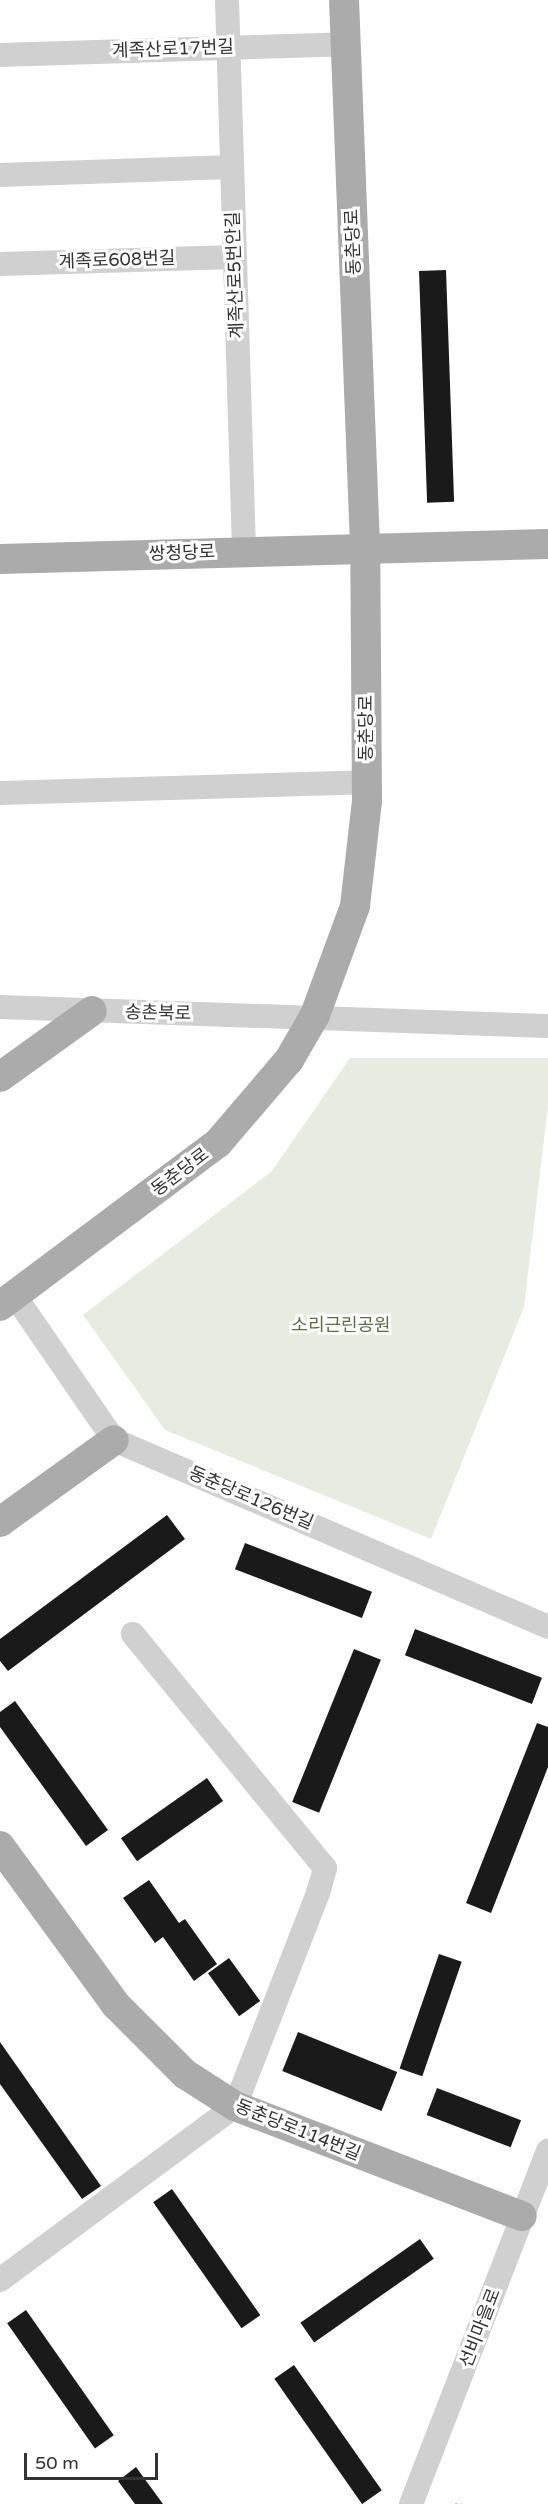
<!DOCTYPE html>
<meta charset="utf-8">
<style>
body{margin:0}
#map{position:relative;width:548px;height:2504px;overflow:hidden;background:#fff;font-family:"Varela Round","Noto Sans KR",sans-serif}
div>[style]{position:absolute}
.green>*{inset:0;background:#e6ecdf}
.building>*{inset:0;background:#1a1a1a;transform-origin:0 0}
.path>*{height:3px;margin-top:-1.5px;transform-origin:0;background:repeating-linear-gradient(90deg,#cdcdcd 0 3px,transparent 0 6px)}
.minor>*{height:24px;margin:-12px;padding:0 12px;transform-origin:12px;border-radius:12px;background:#d0d0d0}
.major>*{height:30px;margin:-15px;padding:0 15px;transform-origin:15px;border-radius:15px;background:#ababab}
span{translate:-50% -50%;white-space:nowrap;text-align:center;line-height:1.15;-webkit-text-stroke:6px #fff;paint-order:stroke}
.street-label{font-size:18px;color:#333}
.park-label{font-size:18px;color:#56703f}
.scale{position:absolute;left:24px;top:2453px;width:134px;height:27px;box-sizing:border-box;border:3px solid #333;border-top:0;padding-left:8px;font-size:18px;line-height:21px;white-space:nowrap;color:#333;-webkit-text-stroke:4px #fff;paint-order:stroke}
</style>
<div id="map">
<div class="green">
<i style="clip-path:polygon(350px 1058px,548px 1058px,548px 1106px,524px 1307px,431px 1539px,165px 1430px,83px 1315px,272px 1171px)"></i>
</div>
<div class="building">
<i style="left:446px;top:270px;width:232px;height:27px;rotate:88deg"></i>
<i style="clip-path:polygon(167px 1515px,185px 1539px,8px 1671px,0 1661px,0 1639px)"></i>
<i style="left:245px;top:1543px;width:136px;height:28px;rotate:21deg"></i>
<i style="left:415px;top:1629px;width:136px;height:28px;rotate:21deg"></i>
<i style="left:354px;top:1649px;width:29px;height:165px;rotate:22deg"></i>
<i style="clip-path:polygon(15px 1701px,108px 1830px,86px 1846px,0 1727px,0 1712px)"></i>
<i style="clip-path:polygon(537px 1723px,548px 1727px,548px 1767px,491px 1913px,466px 1903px)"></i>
<i style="left:207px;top:1778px;width:28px;height:105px;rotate:55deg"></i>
<i style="clip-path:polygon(149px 1880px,179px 1923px,185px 1919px,217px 1964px,194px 1981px,163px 1937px,155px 1943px,123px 1898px)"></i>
<i style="left:439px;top:1954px;width:24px;height:121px;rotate:19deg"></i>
<i style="left:229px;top:1958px;width:53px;height:26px;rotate:54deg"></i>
<i style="left:298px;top:2032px;width:107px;height:42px;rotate:22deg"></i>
<i style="clip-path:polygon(0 2042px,101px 2186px,82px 2199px,0 2084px)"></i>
<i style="left:437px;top:2088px;width:90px;height:29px;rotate:21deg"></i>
<i style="left:172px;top:2189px;width:154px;height:23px;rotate:55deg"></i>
<i style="left:420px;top:2239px;width:24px;height:146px;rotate:55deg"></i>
<i style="left:26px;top:2310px;width:153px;height:23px;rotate:55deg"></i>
<i style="left:294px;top:2365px;width:153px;height:24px;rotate:55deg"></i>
<i style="clip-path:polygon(136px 2467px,163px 2504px,135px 2504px,118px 2481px)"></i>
</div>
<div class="path">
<i style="left:455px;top:2504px;width:7px"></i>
</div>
<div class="minor">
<i style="left:227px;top:0;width:550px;rotate:88.23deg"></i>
<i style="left:0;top:55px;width:346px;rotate:-1.8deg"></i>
<i style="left:0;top:175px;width:232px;rotate:-2deg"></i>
<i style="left:0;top:264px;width:235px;rotate:-1.7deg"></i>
<i style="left:0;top:793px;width:366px;rotate:-1.7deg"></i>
<i style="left:0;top:1007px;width:548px;rotate:1.99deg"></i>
<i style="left:15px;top:1296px;width:175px;rotate:55.5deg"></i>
<i style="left:114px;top:1440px;width:473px;rotate:23.3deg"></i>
<i style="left:0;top:2280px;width:292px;rotate:-36.5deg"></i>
<i style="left:235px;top:2106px;width:229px;rotate:-68.7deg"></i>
<i style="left:318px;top:1893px;width:26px;rotate:-74deg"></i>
<i style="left:325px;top:1868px;width:303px;rotate:-129.4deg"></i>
<i style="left:411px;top:2504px;width:379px;rotate:-68.8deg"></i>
</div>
<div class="major">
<i style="left:0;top:559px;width:548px;rotate:-1.57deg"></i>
<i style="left:0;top:1077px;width:113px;rotate:-35.7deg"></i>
<i style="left:0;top:1306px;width:272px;rotate:-36.8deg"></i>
<i style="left:218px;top:1143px;width:109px;rotate:-49.5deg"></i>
<i style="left:289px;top:1060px;width:52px;rotate:-60deg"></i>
<i style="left:315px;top:1015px;width:116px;rotate:-69.8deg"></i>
<i style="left:355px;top:906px;width:106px;rotate:-83.5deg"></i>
<i style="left:367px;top:801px;width:255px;rotate:-90.4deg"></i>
<i style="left:365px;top:546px;width:546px;rotate:-92.2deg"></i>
<i style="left:0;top:1522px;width:140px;rotate:-35.7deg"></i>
<i style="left:0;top:1846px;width:197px;rotate:53.9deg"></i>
<i style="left:116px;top:2005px;width:98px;rotate:45deg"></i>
<i style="left:185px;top:2074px;width:59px;rotate:32.6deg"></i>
<i style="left:235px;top:2106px;width:307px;rotate:21deg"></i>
</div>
<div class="street-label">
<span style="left:173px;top:49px;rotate:-2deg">계족산로17번길</span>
<span style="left:353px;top:242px;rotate:-92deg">동춘당로</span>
<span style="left:117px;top:260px;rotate:-2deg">계족로608번길</span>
<span style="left:235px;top:275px;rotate:-92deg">계족산로5번안길</span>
<span style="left:182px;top:553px;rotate:-2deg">쌍청당로</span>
<span style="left:366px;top:728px;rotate:-90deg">동춘당로</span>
<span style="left:158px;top:1013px;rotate:1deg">송촌북로</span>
<span style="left:180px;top:1172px;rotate:-37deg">동춘당로</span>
<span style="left:251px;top:1498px;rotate:23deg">동춘당로126번길</span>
<span style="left:298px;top:2130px;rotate:22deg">동춘당로114번길</span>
<span style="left:480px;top:2328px;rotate:-69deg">선비마을로</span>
</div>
<div class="park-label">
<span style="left:341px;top:1325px">소리근린공원</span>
</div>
<div class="scale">50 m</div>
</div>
